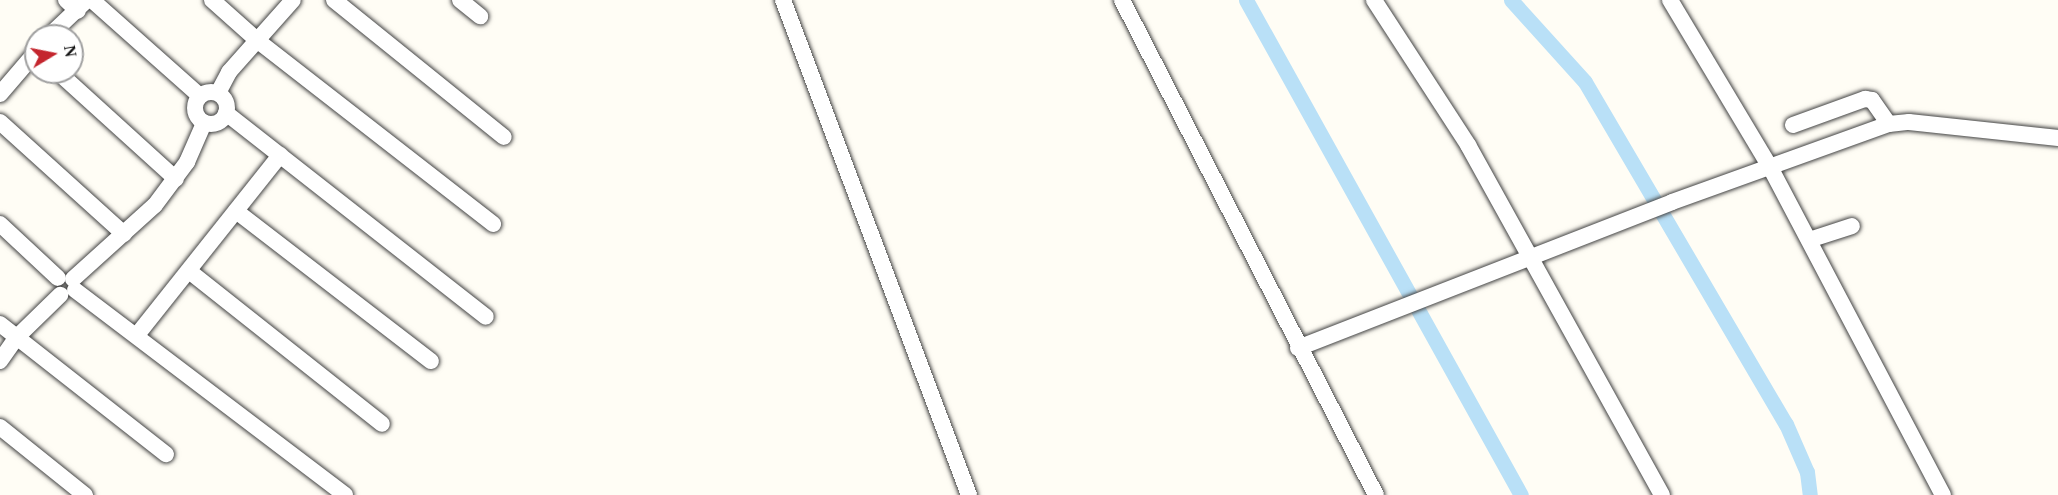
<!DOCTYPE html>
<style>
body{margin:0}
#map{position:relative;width:2058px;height:495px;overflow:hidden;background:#fffdf5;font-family:"Times New Roman",serif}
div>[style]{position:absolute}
.canal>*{height:15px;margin:-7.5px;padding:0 7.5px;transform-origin:7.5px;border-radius:7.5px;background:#b9e0f7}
.roads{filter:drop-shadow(0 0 2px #444) drop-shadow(0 0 2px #444)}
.minor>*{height:16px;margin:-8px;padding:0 8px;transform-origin:8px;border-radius:8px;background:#fff}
.minor>.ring{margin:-8px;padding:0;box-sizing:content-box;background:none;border:16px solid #fff;border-radius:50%}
span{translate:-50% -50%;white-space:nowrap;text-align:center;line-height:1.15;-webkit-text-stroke:6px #fff;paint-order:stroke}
.north{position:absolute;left:24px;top:24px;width:60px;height:60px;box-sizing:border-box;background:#fff;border:2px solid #a0a0a0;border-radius:50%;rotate:80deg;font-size:16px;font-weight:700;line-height:24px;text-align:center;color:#111}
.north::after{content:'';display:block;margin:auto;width:21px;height:27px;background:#c4262e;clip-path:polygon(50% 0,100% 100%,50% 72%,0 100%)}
</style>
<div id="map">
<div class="canal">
<i style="left:1246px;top:0;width:566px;rotate:60.95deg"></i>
<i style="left:1511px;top:0;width:110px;rotate:47.9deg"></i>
<i style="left:1585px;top:82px;width:397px;rotate:59.6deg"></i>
<i style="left:1786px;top:424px;width:52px;rotate:66.4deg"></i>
<i style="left:1807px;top:472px;width:23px;rotate:83deg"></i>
</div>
<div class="roads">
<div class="minor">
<i style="left:66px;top:0;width:16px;rotate:43deg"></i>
<i style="left:212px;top:0;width:62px;rotate:41.7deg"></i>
<i style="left:258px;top:41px;width:298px;rotate:37.9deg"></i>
<i style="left:334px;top:0;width:218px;rotate:38.9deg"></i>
<i style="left:460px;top:0;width:26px;rotate:39deg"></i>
<i style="left:783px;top:0;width:529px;rotate:69.41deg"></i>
<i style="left:1122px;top:0;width:556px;rotate:62.84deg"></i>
<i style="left:1374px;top:0;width:173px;rotate:57deg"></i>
<i style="left:1468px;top:145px;width:400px;rotate:61deg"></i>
<i style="left:1670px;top:0;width:195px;rotate:59.1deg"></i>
<i style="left:1770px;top:167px;width:371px;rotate:62.2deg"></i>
<i style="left:93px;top:1px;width:143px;rotate:41.6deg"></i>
<i style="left:49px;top:36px;width:52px;rotate:-43.5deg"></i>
<i style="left:58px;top:72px;width:159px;rotate:42.2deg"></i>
<i class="ring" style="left:195px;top:92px;width:16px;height:16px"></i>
<i style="left:218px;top:93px;width:24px;rotate:-62deg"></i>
<i style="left:229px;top:72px;width:96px;rotate:-48.4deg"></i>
<i style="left:0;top:94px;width:55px;rotate:-49.4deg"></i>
<i style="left:226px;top:113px;width:330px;rotate:38.1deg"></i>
<i style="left:0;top:122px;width:167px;rotate:42.1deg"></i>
<i style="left:1793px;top:125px;width:77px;rotate:-19.9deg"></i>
<i style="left:1865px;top:99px;width:7px;rotate:8deg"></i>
<i style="left:1872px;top:100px;width:29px;rotate:55deg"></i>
<i style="left:236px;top:211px;width:246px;rotate:37.6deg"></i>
<i style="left:0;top:224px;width:79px;rotate:43deg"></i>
<i style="left:1809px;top:240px;width:45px;rotate:-18deg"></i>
<i style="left:189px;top:271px;width:246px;rotate:38.4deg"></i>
<i style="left:73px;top:279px;width:110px;rotate:-42.1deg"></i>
<i style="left:155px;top:205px;width:54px;rotate:-53.3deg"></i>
<i style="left:187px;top:162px;width:43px;rotate:-66.4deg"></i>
<i style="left:75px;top:290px;width:339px;rotate:37.2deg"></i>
<i style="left:0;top:324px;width:211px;rotate:38.1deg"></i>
<i style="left:137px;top:335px;width:230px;rotate:-51.5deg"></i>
<i style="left:1298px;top:348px;width:401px;rotate:-21.3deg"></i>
<i style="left:1672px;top:202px;width:231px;rotate:-19.8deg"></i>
<i style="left:1889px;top:124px;width:20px;rotate:-6deg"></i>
<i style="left:1909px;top:122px;width:150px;rotate:6.1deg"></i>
<i style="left:0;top:361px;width:28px;rotate:-55deg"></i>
<i style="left:16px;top:338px;width:62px;rotate:-44.3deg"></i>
<i style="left:0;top:427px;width:109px;rotate:38.7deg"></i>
</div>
</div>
<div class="north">N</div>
</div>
